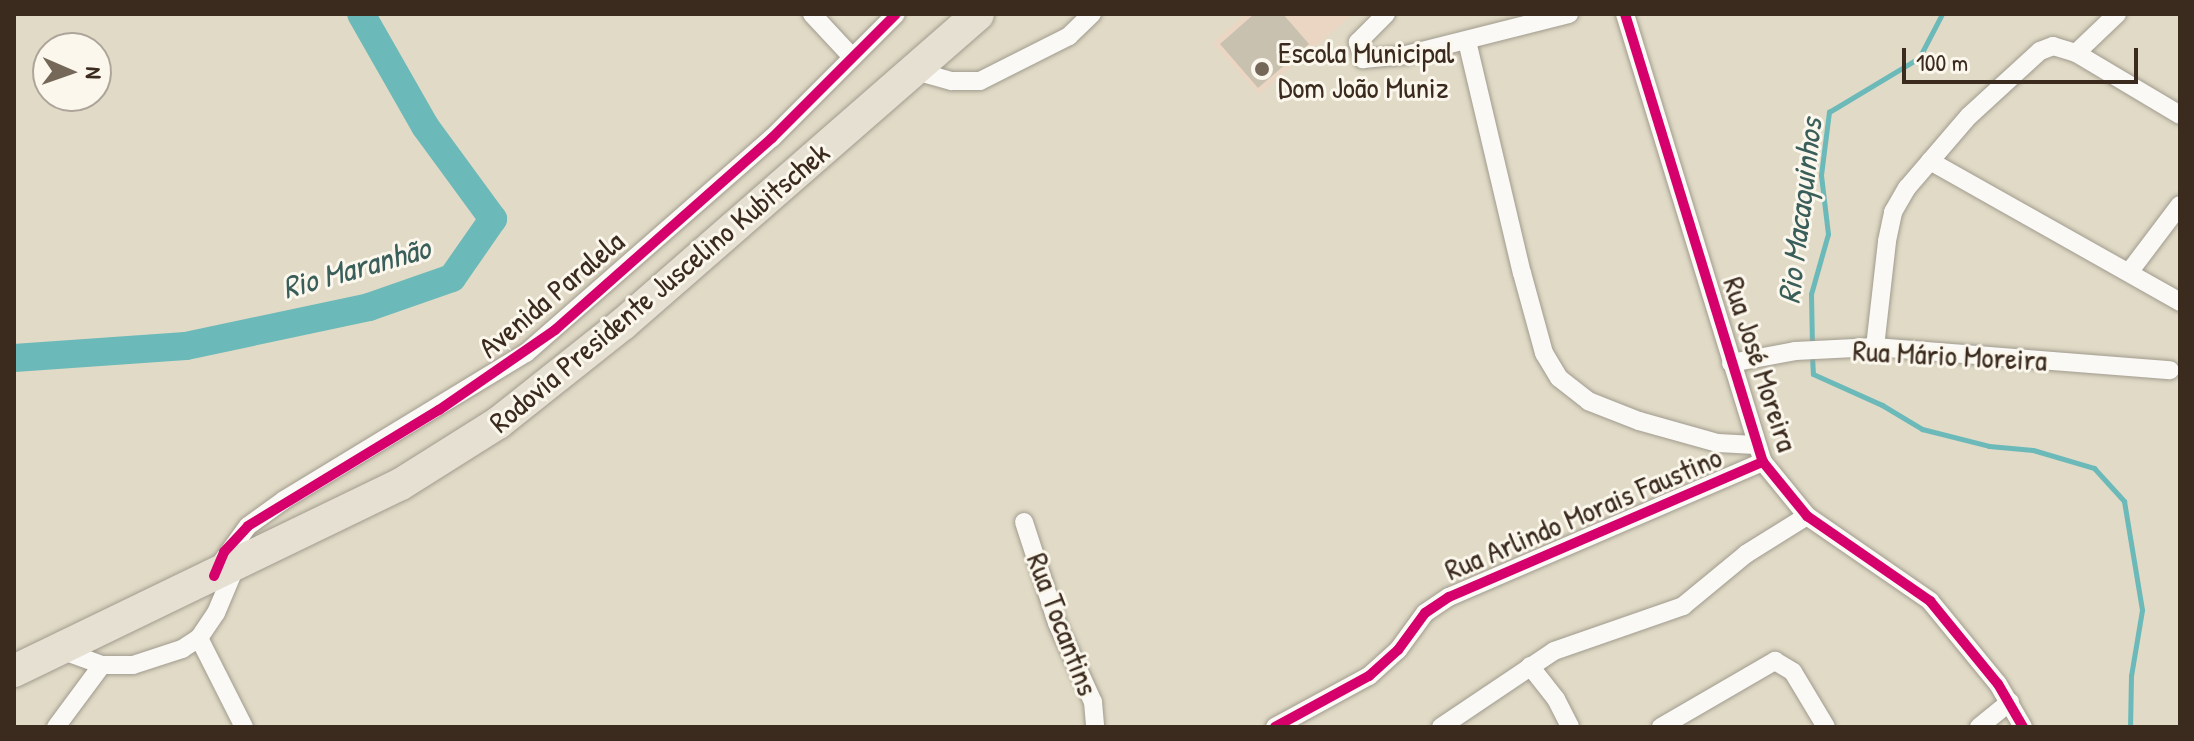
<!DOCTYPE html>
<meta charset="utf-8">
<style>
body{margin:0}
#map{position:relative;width:2194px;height:741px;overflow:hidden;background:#e0dac6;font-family:"Patrick Hand",sans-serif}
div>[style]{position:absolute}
.built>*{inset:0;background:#ebd6c3}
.stream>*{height:5px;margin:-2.5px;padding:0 2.5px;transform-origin:2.5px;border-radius:2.5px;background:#6bb9b9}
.river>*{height:28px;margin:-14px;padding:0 14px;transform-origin:14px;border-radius:14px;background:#6bb9b9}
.building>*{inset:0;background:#c9c1b0}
.roads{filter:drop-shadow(0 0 2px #a19b8e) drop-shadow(0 0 2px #a19b8e)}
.street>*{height:18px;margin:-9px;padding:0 9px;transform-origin:9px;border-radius:9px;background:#faf9f6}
.highway>*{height:32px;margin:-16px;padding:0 16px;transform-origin:16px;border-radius:16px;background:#e5e0d2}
.cycleway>*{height:10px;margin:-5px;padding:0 5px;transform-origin:5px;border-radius:5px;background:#d6006c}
.dots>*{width:22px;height:22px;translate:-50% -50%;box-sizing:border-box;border:4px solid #fbf7ec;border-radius:50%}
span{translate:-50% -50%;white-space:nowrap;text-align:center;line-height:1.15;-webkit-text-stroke:6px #fbf7ec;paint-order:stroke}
.poi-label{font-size:30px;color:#3b2a1e}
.left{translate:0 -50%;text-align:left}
.street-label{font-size:30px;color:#3b2a1e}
.water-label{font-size:32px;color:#3a5e5a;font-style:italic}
.frame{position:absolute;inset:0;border:16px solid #3b2a1e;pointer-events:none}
.north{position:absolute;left:32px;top:32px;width:80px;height:80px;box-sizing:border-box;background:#fbf7ec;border:2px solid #aea59a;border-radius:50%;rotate:92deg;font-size:22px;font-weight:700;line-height:32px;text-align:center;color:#3b2a1e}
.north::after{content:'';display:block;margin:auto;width:28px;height:36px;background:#756859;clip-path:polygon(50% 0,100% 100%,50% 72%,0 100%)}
.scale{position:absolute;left:1902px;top:48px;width:236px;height:36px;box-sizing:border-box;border:4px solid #3b2a1e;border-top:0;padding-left:10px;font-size:24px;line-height:28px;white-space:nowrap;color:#3b2a1e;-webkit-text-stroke:6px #fbf7ec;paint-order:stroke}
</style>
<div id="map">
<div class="built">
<i style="clip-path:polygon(1246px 14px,1353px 14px,1259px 94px,1213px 43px)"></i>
</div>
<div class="stream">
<i style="left:1812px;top:346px;width:52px;rotate:-91.1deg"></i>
<i style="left:1811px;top:294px;width:62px;rotate:-74.2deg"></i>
<i style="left:1828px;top:234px;width:59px;rotate:-96.8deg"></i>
<i style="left:1821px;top:175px;width:64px;rotate:-82.8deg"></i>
<i style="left:1829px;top:112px;width:105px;rotate:-31deg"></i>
<i style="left:1919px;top:58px;width:50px;rotate:-62.4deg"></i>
<i style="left:1812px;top:356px;width:18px;rotate:87deg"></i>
<i style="left:1813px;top:374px;width:76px;rotate:24.2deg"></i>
<i style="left:1882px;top:405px;width:47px;rotate:31deg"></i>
<i style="left:1922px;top:429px;width:69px;rotate:14.2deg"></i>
<i style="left:1989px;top:446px;width:44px;rotate:5.2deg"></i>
<i style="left:2033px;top:450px;width:64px;rotate:16.4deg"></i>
<i style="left:2094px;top:468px;width:45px;rotate:47.7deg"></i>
<i style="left:2124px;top:501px;width:110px;rotate:80.6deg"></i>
<i style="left:2142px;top:610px;width:67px;rotate:99.5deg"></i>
<i style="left:2131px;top:676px;width:51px;rotate:91.1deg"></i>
</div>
<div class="river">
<i style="left:14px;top:358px;width:172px;rotate:-4deg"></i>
<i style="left:186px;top:346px;width:187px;rotate:-12deg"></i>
<i style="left:369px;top:307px;width:88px;rotate:-19.3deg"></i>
<i style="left:452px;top:278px;width:72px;rotate:-55.2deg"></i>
<i style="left:493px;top:219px;width:115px;rotate:-126.2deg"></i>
<i style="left:425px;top:126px;width:129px;rotate:-119.7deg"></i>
</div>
<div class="building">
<i style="clip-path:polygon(1254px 14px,1283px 14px,1309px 44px,1258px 88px,1220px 44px)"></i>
</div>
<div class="roads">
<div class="street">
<i style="left:812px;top:14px;width:59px;rotate:47.1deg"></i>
<i style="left:1386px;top:14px;width:40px;rotate:135deg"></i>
<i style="left:1358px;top:42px;width:18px;rotate:74deg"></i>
<i style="left:1363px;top:59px;width:43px;rotate:-5.3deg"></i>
<i style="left:1406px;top:55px;width:168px;rotate:-14.1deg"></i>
<i style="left:1625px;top:14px;width:469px;rotate:72.9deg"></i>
<i style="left:1763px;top:462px;width:70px;rotate:50.8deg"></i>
<i style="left:1807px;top:516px;width:150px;rotate:34.6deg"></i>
<i style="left:1930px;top:601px;width:107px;rotate:50.7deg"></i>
<i style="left:1998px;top:684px;width:50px;rotate:59.8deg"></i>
<i style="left:1467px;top:41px;width:238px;rotate:76.7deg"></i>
<i style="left:1522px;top:273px;width:83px;rotate:74.6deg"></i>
<i style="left:1544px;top:353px;width:29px;rotate:59deg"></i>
<i style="left:1559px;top:378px;width:37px;rotate:38deg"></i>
<i style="left:1588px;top:401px;width:55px;rotate:21.4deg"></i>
<i style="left:1639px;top:421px;width:82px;rotate:15.6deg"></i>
<i style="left:1718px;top:443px;width:37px;rotate:3deg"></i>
<i style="left:2076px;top:53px;width:121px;rotate:30.8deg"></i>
<i style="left:916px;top:71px;width:37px;rotate:16deg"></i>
<i style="left:952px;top:81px;width:28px"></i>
<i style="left:980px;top:81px;width:100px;rotate:-26.8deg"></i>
<i style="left:1069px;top:36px;width:32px;rotate:-44deg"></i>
<i style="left:1930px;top:161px;width:287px;rotate:29.4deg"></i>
<i style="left:2130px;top:271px;width:83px;rotate:-52.9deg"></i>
<i style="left:1875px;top:347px;width:107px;rotate:-83.5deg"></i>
<i style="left:1887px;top:241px;width:30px;rotate:-78deg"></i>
<i style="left:1893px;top:212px;width:28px;rotate:-60deg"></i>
<i style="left:1907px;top:188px;width:95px;rotate:-49.3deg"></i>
<i style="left:1969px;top:116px;width:96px;rotate:-42.5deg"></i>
<i style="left:2040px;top:51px;width:14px;rotate:-21deg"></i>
<i style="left:2053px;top:46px;width:24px;rotate:17deg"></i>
<i style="left:2076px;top:53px;width:57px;rotate:-43.6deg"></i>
<i style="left:1731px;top:363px;width:65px;rotate:-10.6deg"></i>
<i style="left:1795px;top:351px;width:80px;rotate:-2.9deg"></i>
<i style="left:1875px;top:347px;width:296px;rotate:4.5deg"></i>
<i style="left:1024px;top:522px;width:106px;rotate:71.9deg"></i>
<i style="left:1057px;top:623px;width:87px;rotate:65.5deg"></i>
<i style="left:1093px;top:702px;width:25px;rotate:85deg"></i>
<i style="left:216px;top:570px;width:54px;rotate:-54deg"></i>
<i style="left:248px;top:526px;width:44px;rotate:-35.8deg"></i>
<i style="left:284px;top:500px;width:283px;rotate:-31.3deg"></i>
<i style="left:526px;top:353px;width:327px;rotate:-41.2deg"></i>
<i style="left:772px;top:138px;width:175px;rotate:-45deg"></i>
<i style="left:199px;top:638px;width:100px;rotate:63.2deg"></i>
<i style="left:61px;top:650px;width:44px;rotate:20.1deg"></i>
<i style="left:102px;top:665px;width:31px"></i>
<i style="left:133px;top:665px;width:52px;rotate:-18.1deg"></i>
<i style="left:182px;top:649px;width:20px;rotate:-33deg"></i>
<i style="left:199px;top:638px;width:30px;rotate:-56deg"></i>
<i style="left:216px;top:613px;width:49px;rotate:-67.1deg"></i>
<i style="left:1530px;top:666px;width:42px;rotate:51.8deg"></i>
<i style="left:1556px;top:699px;width:31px;rotate:63deg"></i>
<i style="left:56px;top:727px;width:77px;rotate:-53.4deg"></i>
<i style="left:1275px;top:727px;width:107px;rotate:-28.5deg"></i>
<i style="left:1369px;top:676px;width:39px;rotate:-42deg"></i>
<i style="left:1398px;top:650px;width:46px;rotate:-53.9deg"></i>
<i style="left:1425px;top:613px;width:29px;rotate:-34deg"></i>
<i style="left:1449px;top:597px;width:342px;rotate:-23.3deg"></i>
<i style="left:1441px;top:727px;width:136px;rotate:-33.9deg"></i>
<i style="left:1554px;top:651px;width:137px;rotate:-19.2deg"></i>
<i style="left:1683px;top:606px;width:82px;rotate:-39.5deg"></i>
<i style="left:1746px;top:554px;width:72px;rotate:-31.9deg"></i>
<i style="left:1661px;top:727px;width:132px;rotate:-30.1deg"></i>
<i style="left:1775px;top:661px;width:21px;rotate:31deg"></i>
<i style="left:1793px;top:672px;width:64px;rotate:59deg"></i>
<i style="left:1979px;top:727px;width:40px;rotate:-39deg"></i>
</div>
<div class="highway">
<i style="left:14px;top:671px;width:430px;rotate:-25.8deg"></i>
<i style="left:401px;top:484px;width:115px;rotate:-32.2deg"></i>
<i style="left:498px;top:423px;width:159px;rotate:-38.4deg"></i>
<i style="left:623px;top:324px;width:471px;rotate:-41.1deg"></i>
</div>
</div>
<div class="cycleway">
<i style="left:1625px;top:14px;width:469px;rotate:72.9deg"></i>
<i style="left:1763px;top:462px;width:70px;rotate:50.8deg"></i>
<i style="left:1807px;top:516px;width:150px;rotate:34.6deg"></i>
<i style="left:1930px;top:601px;width:107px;rotate:50.7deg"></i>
<i style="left:1998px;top:684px;width:50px;rotate:59.8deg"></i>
<i style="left:214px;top:576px;width:26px;rotate:-67deg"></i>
<i style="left:224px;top:552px;width:35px;rotate:-47deg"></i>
<i style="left:248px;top:526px;width:223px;rotate:-31.3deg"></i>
<i style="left:439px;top:410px;width:141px;rotate:-34.6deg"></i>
<i style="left:555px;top:330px;width:290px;rotate:-41.5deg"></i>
<i style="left:772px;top:138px;width:175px;rotate:-45deg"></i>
<i style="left:1275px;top:727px;width:107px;rotate:-28.5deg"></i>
<i style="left:1369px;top:676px;width:39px;rotate:-42deg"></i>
<i style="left:1398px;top:650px;width:46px;rotate:-53.9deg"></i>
<i style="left:1425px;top:613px;width:29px;rotate:-34deg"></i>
<i style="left:1449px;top:597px;width:342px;rotate:-23.3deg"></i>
</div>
<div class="dots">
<i style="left:1262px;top:69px;background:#756859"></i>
</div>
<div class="poi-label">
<span class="left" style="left:1278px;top:69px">Escola Municipal<br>Dom João Muniz</span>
</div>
<div class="street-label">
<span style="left:659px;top:287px;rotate:-40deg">Rodovia Presidente Juscelino Kubitschek</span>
<span style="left:551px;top:294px;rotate:-40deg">Avenida Paralela</span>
<span style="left:1950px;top:355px;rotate:3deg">Rua Mário Moreira</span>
<span style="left:1761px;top:364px;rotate:72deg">Rua José Moreira</span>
<span style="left:1583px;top:513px;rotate:-23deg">Rua Arlindo Morais Faustino</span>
<span style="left:1063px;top:624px;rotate:69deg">Rua Tocantins</span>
</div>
<div class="water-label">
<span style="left:1800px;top:211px;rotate:-83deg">Rio Macaquinhos</span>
<span style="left:356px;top:268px;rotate:-16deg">Rio Maranhão</span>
</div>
<div class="frame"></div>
<div class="north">N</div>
<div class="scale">100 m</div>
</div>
